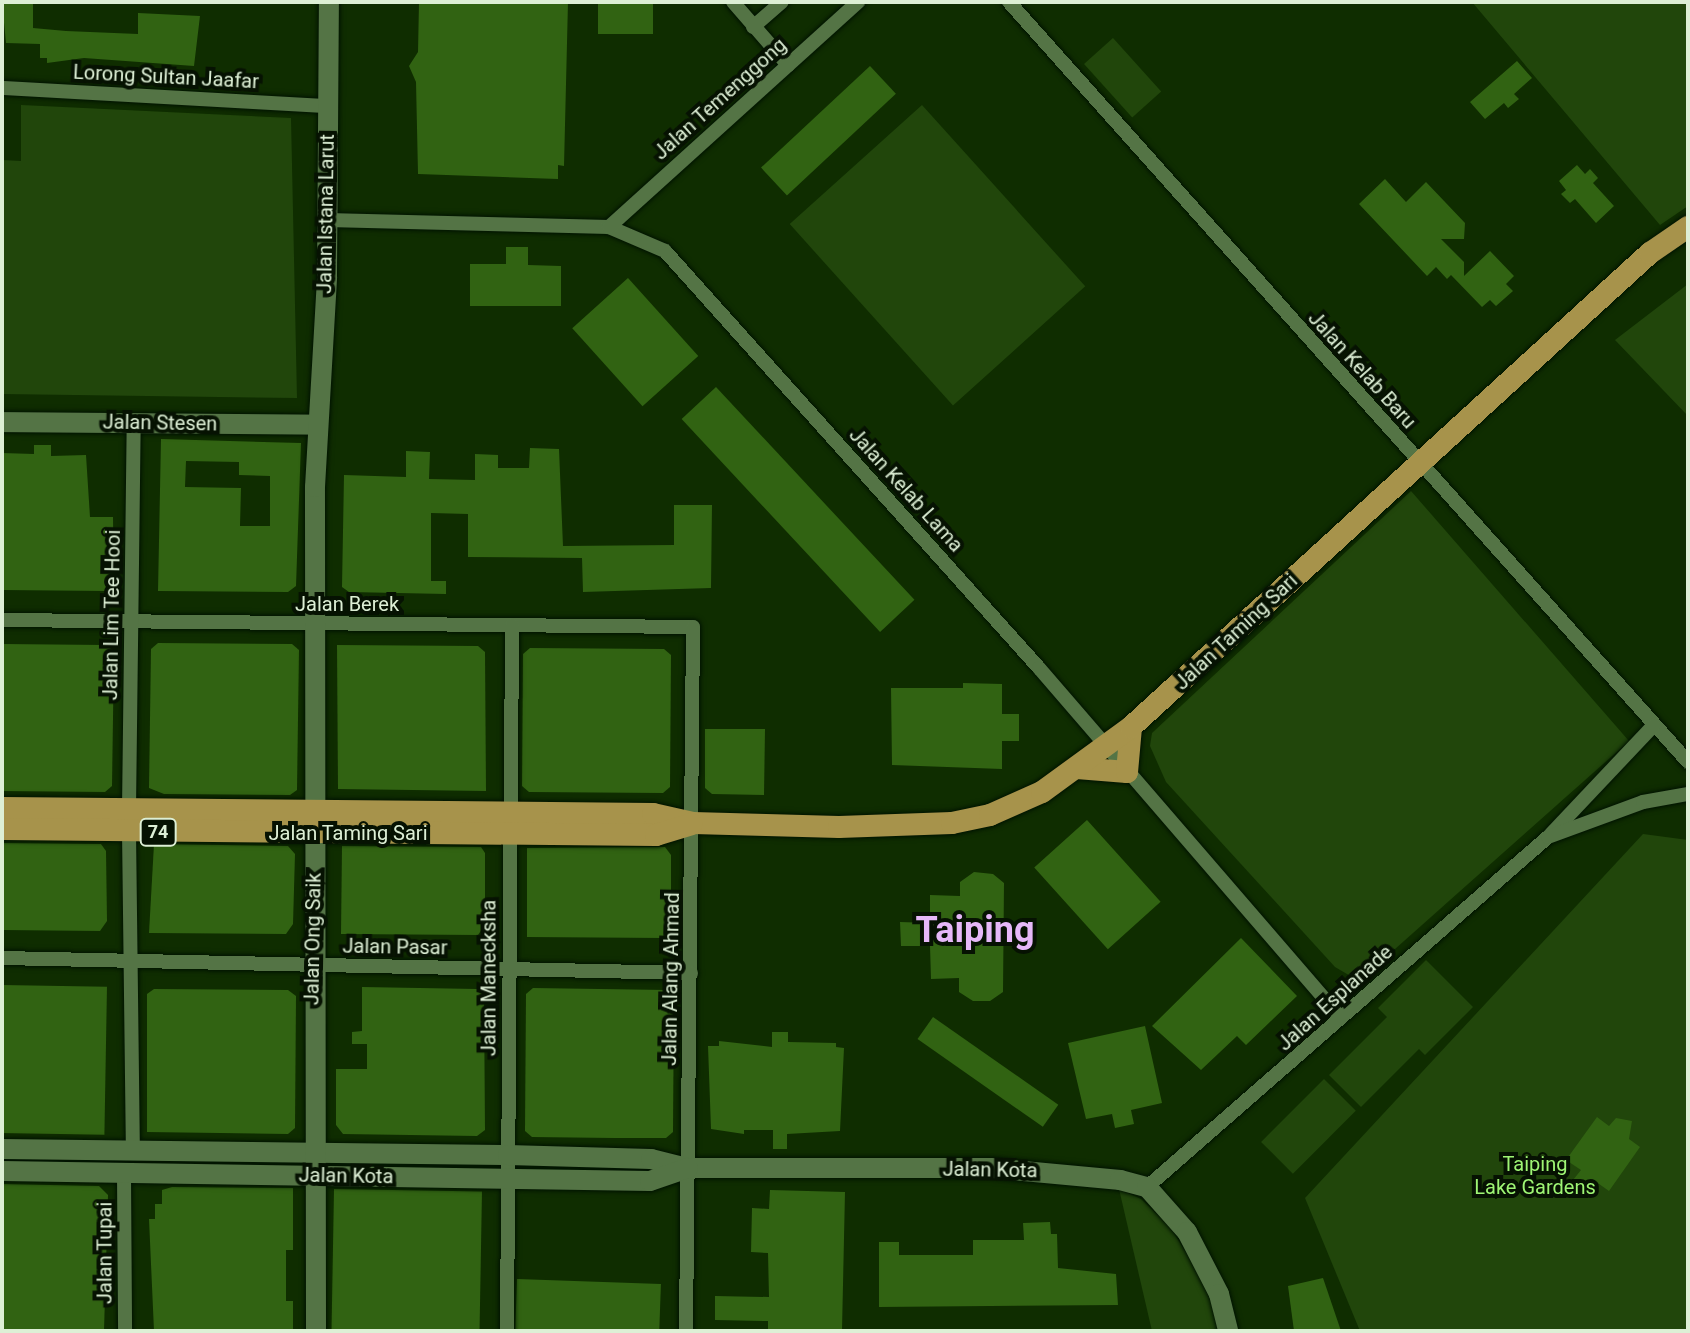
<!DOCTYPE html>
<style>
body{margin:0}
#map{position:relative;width:1690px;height:1333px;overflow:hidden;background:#0f2d00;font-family:Roboto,sans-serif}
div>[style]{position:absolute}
.green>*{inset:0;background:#21460b;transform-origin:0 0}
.building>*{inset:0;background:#316312;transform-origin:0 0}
.roads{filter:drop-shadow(0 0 2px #011300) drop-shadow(0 0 2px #011300)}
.minor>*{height:14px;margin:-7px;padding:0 7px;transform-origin:7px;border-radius:7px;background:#547445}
.secondary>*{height:20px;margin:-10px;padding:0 10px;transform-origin:10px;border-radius:10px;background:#547445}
.primary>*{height:22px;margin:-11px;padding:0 11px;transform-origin:11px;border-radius:11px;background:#a7934b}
span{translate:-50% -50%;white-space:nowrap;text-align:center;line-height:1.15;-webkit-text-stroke:8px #061202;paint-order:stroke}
.shield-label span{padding:2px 6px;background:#061202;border:2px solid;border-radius:6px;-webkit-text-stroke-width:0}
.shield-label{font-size:18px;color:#ddefd5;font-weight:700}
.street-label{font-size:20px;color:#ddefd5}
.park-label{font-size:20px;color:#9ef574}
.town-label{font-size:36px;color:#e6b8f8;font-weight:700}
.frame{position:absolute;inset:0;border:4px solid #ddefd5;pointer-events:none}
</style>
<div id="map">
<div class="green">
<i style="clip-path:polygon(1472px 2px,1688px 2px,1688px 206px,1660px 225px)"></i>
<i style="left:1113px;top:38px;width:72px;height:39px;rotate:48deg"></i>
<i style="clip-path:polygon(21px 105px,291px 118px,297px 398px,2px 394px,2px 160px,21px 161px)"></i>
<i style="left:922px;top:105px;width:244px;height:178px;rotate:48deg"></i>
<i style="clip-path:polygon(1688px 284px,1688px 416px,1615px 340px)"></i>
<i style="clip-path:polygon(1411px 491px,1629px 741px,1359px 981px,1335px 967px,1166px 782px,1150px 746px,1152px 733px)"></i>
<i style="clip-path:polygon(1643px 834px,1688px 840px,1688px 1331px,1360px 1331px,1305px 1198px)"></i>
<i style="clip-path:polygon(1426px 960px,1473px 1007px,1425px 1055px,1419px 1049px,1361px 1107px,1329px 1075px,1387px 1017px,1378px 1008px)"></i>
<i style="left:1324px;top:1079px;width:45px;height:89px;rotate:45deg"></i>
<i style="clip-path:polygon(1119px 1189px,1141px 1199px,1170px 1227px,1216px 1301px,1224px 1331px,1152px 1331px)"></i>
</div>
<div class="building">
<i style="clip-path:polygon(2px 2px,33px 2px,33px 28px,66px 31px,138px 34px,138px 13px,200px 16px,194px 66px,84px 58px,47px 63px,47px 58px,40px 58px,40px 44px,6px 43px)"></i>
<i style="clip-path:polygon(419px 2px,568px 2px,564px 166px,558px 165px,558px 179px,418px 174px,416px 82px,409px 66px,418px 52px)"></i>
<i style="left:598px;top:2px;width:55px;height:32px"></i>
<i style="clip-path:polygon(1517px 61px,1532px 78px,1514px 94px,1519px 99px,1508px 108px,1504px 103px,1485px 119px,1470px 102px)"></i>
<i style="left:870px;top:66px;width:38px;height:149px;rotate:47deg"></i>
<i style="clip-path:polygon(1577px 165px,1585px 174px,1590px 169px,1598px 178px,1593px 183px,1614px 206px,1596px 223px,1575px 199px,1570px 203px,1561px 194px,1566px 190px,1559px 181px)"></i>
<i style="clip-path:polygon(1385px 179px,1406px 202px,1426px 182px,1465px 223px,1464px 239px,1441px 239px,1464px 262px,1464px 276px,1490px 251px,1514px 276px,1506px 284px,1513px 291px,1496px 306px,1490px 300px,1482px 307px,1451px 275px,1447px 279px,1436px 267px,1427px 276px,1359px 204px)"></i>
<i style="clip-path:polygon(506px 247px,528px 247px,528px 265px,561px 266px,561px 306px,470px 306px,470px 264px,506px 264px)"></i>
<i style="left:628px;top:278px;width:105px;height:75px;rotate:48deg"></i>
<i style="left:716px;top:387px;width:291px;height:47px;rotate:47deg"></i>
<i style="clip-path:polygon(evenodd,161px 439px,301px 443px,296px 586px,288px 592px,158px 591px,161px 439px,186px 461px,239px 462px,239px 475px,270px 476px,270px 526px,240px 526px,241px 488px,185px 487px,186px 461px)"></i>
<i style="clip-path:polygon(34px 445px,51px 445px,51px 456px,86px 455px,90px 517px,113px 517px,114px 585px,106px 591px,2px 590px,2px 453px,34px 454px)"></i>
<i style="clip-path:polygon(530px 448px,559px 449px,563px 546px,674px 545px,674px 505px,712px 505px,711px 588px,583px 592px,582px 558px,468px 557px,468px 514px,431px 513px,431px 581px,446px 581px,446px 594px,349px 592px,342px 587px,344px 475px,406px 477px,406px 451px,430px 452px,429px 479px,475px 480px,475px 454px,498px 455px,498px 468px,529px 468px)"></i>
<i style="clip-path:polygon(158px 643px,292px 644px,299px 650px,297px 790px,290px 795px,164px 794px,149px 788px,151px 649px)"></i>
<i style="clip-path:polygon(2px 644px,106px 645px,114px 651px,112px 786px,105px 792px,2px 791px)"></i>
<i style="clip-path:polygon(337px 645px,478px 646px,485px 652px,486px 791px,338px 789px)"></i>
<i style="clip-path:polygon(530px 648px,664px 649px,671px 655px,670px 787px,663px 793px,529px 792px,522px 786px,523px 654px)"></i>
<i style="clip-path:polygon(963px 683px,1002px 684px,1002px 714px,1019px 714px,1019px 741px,1002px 741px,1002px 769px,892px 765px,891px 688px,963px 688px)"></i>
<i style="clip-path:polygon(705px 729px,765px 729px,764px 795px,712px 794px,705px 788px)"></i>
<i style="left:1087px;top:820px;width:110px;height:71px;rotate:48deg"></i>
<i style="clip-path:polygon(2px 843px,101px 844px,106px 851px,107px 921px,100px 931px,2px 930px)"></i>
<i style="clip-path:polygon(154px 844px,288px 846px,295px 854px,293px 924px,286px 934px,149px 933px)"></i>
<i style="clip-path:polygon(342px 846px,481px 847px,485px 853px,485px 925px,478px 935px,341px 934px)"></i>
<i style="clip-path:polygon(665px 847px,671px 855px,671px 928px,664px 938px,527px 937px,527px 848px)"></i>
<i style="clip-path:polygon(974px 872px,993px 874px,1004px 883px,1003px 992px,990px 1001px,973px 1001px,959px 992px,959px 978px,931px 979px,930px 946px,901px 946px,900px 922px,930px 923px,930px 895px,960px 896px,960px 882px)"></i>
<i style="clip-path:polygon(1241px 938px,1297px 996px,1246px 1045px,1237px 1036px,1201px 1070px,1152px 1026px)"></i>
<i style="left:2px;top:985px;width:105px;height:148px;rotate:1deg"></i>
<i style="clip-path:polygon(362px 987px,477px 989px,484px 995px,485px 1130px,477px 1136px,343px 1134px,336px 1125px,336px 1069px,367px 1069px,367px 1044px,352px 1044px,352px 1032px,362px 1031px)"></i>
<i style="clip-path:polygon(533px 988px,667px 990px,674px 996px,673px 1132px,666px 1138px,614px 1138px,532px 1137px,525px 1131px,526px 994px)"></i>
<i style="clip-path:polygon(154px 989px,288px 990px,296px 996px,295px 1128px,288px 1134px,147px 1132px,147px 994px)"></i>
<i style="left:933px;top:1017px;width:153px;height:27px;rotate:35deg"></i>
<i style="clip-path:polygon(1145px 1026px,1162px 1103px,1131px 1110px,1134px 1124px,1115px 1128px,1112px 1114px,1086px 1119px,1068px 1043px)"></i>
<i style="clip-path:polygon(772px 1032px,788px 1032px,788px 1042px,836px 1043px,836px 1047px,844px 1048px,840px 1131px,787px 1134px,787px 1149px,773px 1149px,773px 1130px,744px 1130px,744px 1134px,711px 1129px,708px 1046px,719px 1046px,719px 1041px,772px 1047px)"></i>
<i style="clip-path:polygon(1597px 1117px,1609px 1126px,1616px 1118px,1632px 1121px,1629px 1139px,1640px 1147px,1609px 1191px,1592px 1179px,1585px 1189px,1573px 1180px,1581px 1170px,1566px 1160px)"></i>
<i style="clip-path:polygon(2px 1184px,99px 1186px,108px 1195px,104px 1331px,2px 1331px)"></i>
<i style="clip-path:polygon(172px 1187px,293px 1188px,293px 1250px,286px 1250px,286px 1301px,293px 1301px,293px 1331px,154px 1331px,149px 1219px,155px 1219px,155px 1204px,162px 1204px,162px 1190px)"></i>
<i style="left:334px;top:1189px;width:148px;height:142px;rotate:1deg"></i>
<i style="clip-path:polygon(770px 1190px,845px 1192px,842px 1331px,768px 1329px,768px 1321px,715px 1320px,715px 1296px,769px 1297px,768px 1253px,751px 1252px,752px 1208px,769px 1209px)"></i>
<i style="clip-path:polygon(1050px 1222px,1051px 1234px,1057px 1234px,1058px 1268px,1116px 1274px,1118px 1305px,879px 1307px,879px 1242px,899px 1242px,899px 1255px,973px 1255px,973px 1240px,1024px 1240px,1023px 1223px)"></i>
<i style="clip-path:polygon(1323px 1278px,1341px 1331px,1294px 1331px,1288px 1286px)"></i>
<i style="left:517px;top:1279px;width:144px;height:52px;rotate:2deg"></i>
</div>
<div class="roads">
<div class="minor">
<i style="left:733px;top:2px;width:84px;rotate:48.9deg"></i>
<i style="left:1009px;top:2px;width:1019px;rotate:48.22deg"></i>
<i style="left:753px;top:27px;width:38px;rotate:-41deg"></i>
<i style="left:2px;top:88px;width:325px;rotate:3.2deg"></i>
<i style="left:327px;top:220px;width:282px;rotate:1.4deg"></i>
<i style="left:609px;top:227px;width:61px;rotate:23.2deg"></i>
<i style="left:665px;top:251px;width:560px;rotate:48.11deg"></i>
<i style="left:1039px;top:668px;width:462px;rotate:49.2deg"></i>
<i style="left:609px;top:227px;width:336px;rotate:-42.1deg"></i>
<i style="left:2px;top:620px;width:691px;rotate:0.58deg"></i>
<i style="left:693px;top:627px;width:704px;rotate:90.57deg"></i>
<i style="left:129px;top:809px;width:387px;rotate:-89.3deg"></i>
<i style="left:129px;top:831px;width:319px;rotate:89.3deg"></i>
<i style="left:1551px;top:834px;width:150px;rotate:-46.6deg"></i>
<i style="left:2px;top:958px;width:689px;rotate:1.25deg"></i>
<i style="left:124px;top:1175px;width:156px;rotate:89.6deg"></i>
<i style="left:1147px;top:1187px;width:532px;rotate:-41.12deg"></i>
<i style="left:1548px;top:837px;width:101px;rotate:-20.2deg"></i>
<i style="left:1643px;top:802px;width:46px;rotate:-10.1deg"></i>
<i style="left:507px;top:1331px;width:706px;rotate:-89.59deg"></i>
</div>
<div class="secondary">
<i style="left:2px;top:422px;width:316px;rotate:0.5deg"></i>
<i style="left:2px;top:1149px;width:506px;rotate:0.68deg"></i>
<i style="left:508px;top:1155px;width:143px;rotate:1.6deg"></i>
<i style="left:651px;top:1159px;width:38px;rotate:14deg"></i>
<i style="left:688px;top:1168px;width:303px"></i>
<i style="left:991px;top:1168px;width:130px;rotate:5.3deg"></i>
<i style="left:1120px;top:1180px;width:28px;rotate:15deg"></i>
<i style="left:1147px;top:1187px;width:60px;rotate:48.4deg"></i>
<i style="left:1187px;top:1232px;width:70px;rotate:62.7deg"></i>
<i style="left:1219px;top:1294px;width:38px;rotate:76deg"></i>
<i style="left:2px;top:1171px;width:648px;rotate:0.88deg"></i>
<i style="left:650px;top:1181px;width:40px;rotate:-18.9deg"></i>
<i style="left:316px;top:1331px;width:844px;rotate:-90.07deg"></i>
<i style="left:315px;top:487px;width:211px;rotate:-86.7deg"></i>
<i style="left:327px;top:276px;width:274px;rotate:-89.6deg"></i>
</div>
<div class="primary">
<i style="left:1077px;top:768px;width:50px;rotate:4.6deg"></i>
<i style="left:1127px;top:772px;width:45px;rotate:-84.9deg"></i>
<i style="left:2px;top:808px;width:651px;rotate:0.53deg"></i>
<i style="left:653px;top:814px;width:41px;rotate:12.7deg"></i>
<i style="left:693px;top:823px;width:146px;rotate:1.6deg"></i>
<i style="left:839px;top:827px;width:113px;rotate:-2deg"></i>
<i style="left:952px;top:823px;width:39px;rotate:-12deg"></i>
<i style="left:990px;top:815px;width:57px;rotate:-23.9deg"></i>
<i style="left:1042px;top:792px;width:110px;rotate:-36.1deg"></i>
<i style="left:1131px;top:727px;width:703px;rotate:-42.41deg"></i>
<i style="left:1650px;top:253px;width:46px;rotate:-34.4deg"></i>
<i style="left:2px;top:829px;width:654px;rotate:0.53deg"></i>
<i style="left:656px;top:835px;width:37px;rotate:-17deg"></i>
</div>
</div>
<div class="shield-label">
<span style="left:158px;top:832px">74</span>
</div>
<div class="street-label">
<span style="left:166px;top:77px;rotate:3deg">Lorong Sultan Jaafar</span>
<span style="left:720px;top:99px;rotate:-42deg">Jalan Temenggong</span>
<span style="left:326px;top:214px;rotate:-89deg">Jalan Istana Larut</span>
<span style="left:1362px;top:370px;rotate:48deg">Jalan Kelab Baru</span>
<span style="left:160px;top:423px;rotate:1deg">Jalan Stesen</span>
<span style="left:906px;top:490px;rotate:48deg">Jalan Kelab Lama</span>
<span style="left:347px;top:604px">Jalan Berek</span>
<span style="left:112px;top:615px;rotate:-89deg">Jalan Lim Tee Hooi</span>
<span style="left:1236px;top:632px;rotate:-43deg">Jalan Taming Sari</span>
<span style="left:348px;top:833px">Jalan Taming Sari</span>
<span style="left:313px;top:939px;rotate:-89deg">Jalan Ong Saik</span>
<span style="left:395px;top:947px;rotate:1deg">Jalan Pasar</span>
<span style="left:489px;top:978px;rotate:-90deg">Jalan Manecksha</span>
<span style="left:671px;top:979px;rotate:-89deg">Jalan Alang Ahmad</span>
<span style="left:1335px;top:998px;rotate:-42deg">Jalan Esplanade</span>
<span style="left:990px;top:1170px;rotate:1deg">Jalan Kota</span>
<span style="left:346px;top:1176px;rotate:1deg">Jalan Kota</span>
<span style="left:105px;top:1253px;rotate:-90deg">Jalan Tupai</span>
</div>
<div class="park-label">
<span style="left:1535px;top:1176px">Taiping<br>Lake Gardens</span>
</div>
<div class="town-label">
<span style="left:975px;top:931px">Taiping</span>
</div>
<div class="frame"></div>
</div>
